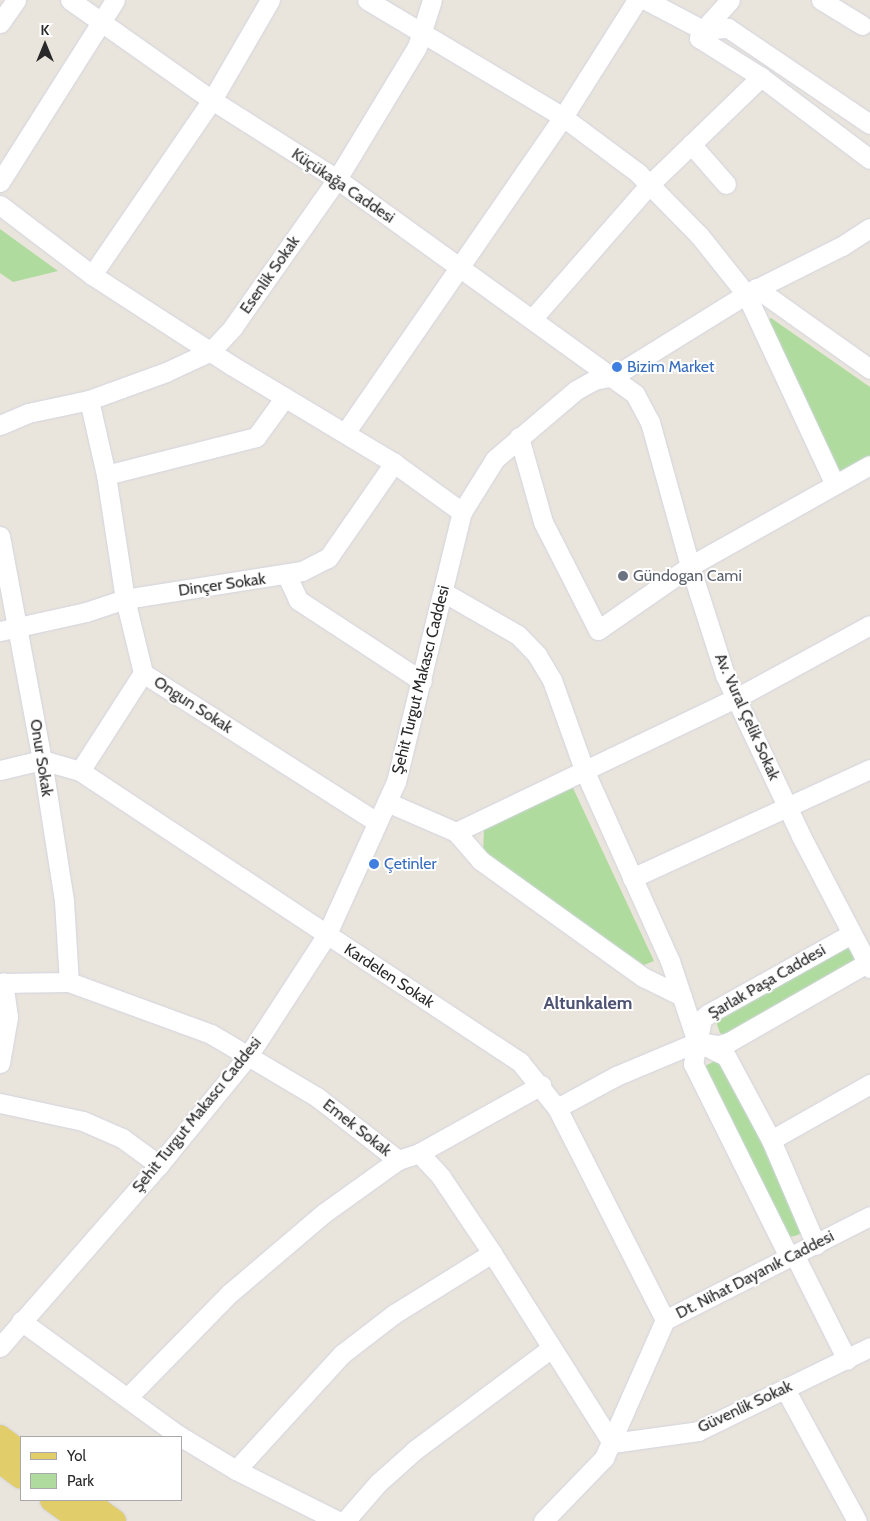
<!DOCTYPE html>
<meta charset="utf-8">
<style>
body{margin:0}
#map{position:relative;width:870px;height:1521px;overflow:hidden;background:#eae5dc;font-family:Cabin,sans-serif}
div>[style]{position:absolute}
.green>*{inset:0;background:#afdb9e}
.roads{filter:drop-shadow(0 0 1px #d2d3e0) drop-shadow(0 0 1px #d2d3e0)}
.minor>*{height:19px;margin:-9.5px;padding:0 9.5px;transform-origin:9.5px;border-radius:9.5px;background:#fff}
.major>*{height:24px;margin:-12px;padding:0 12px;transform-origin:12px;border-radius:12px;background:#e1cd6a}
.dots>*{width:14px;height:14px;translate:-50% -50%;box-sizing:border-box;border:2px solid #fff;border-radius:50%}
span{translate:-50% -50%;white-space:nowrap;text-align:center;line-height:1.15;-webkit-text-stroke:4px #fff;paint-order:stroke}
.street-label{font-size:16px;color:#292929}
.shop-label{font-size:16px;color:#366cbe}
.left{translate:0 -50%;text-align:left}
.worship-label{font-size:16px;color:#5b616d}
.neighbourhood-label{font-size:18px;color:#4e5374;font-weight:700}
.legend{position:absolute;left:20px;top:1436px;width:162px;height:65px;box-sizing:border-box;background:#fff;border:1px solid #a9a9a9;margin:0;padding:6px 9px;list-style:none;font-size:15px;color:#292929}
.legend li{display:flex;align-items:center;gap:10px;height:25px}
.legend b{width:25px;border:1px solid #a9a9a9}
.north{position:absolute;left:20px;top:20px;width:50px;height:50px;-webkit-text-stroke:4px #fff;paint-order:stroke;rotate:0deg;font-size:14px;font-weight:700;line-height:20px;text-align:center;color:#292929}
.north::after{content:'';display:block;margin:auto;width:18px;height:22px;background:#292929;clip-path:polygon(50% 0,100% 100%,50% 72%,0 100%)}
</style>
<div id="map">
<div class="green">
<i style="clip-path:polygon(0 229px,58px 271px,13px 282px,0 273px)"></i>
<i style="clip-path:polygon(771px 318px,870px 387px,870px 458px,837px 473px,763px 323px)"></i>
<i style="clip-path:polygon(573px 788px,654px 961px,644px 965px,483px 856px,484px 828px)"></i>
<i style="clip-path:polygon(848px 946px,857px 959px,723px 1035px,720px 1033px,715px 1019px)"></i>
<i style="clip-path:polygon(719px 1059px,806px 1224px,802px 1233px,795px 1236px,787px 1237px,703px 1067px)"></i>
</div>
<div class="roads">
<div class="minor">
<i style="left:70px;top:0;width:174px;rotate:35.2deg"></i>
<i style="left:212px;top:100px;width:148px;rotate:32.3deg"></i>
<i style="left:337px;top:179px;width:367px;rotate:35.8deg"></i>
<i style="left:635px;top:394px;width:32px;rotate:62deg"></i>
<i style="left:650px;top:422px;width:149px;rotate:74.5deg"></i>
<i style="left:690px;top:566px;width:114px;rotate:72.2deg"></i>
<i style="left:725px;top:675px;width:178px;rotate:64.7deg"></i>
<i style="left:801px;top:836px;width:149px;rotate:62.4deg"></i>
<i style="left:367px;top:0;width:228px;rotate:30.8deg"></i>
<i style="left:563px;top:117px;width:94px;rotate:36.7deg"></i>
<i style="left:638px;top:173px;width:87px;rotate:45.5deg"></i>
<i style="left:699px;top:235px;width:75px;rotate:51.5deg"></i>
<i style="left:746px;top:294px;width:208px;rotate:65deg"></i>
<i style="left:646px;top:0;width:64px;rotate:27.8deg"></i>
<i style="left:703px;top:30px;width:9px;rotate:117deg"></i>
<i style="left:699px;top:38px;width:73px;rotate:32.2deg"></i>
<i style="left:761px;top:77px;width:136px;rotate:37deg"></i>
<i style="left:821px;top:0;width:48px;rotate:31.4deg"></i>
<i style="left:0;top:23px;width:28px;rotate:-55deg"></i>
<i style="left:703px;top:30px;width:25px;rotate:-5deg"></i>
<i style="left:728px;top:28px;width:171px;rotate:34.1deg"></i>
<i style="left:703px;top:30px;width:40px;rotate:-48deg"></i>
<i style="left:691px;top:144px;width:53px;rotate:48.8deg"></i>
<i style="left:0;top:182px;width:215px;rotate:-57.7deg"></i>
<i style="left:0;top:205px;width:116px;rotate:37.3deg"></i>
<i style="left:92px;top:275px;width:166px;rotate:32.9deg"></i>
<i style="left:231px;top:365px;width:190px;rotate:31deg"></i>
<i style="left:394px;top:463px;width:84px;rotate:35.8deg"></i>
<i style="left:92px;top:275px;width:212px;rotate:-55.6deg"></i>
<i style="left:212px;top:100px;width:116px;rotate:-59.9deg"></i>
<i style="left:756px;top:288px;width:140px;rotate:35.4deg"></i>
<i style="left:533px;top:318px;width:176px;rotate:-48.9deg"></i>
<i style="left:649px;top:185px;width:156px;rotate:-44deg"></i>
<i style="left:89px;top:400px;width:77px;rotate:77.2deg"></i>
<i style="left:106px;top:475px;width:125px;rotate:81.3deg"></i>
<i style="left:125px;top:599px;width:76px;rotate:76.3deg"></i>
<i style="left:143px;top:673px;width:277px;rotate:32.5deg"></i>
<i style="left:0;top:425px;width:30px;rotate:-23deg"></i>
<i style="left:28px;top:413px;width:62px;rotate:-12deg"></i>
<i style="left:89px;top:400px;width:82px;rotate:-20deg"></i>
<i style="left:166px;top:372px;width:50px;rotate:-25deg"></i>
<i style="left:211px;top:351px;width:33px;rotate:-47deg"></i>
<i style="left:233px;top:327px;width:181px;rotate:-54.9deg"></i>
<i style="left:337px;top:179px;width:154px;rotate:-58.8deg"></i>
<i style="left:417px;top:47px;width:49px;rotate:-72.3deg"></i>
<i style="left:345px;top:433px;width:384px;rotate:-55.4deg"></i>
<i style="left:563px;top:117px;width:138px;rotate:-57.7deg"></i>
<i style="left:519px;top:437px;width:88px;rotate:74.2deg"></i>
<i style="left:543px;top:522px;width:121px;rotate:63deg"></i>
<i style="left:598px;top:630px;width:112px;rotate:-34.8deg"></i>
<i style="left:690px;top:566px;width:206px;rotate:-29.3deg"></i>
<i style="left:106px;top:475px;width:155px;rotate:-14.2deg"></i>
<i style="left:256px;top:437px;width:49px;rotate:-54.1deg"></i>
<i style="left:0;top:536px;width:228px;rotate:79.4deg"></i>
<i style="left:42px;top:760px;width:143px;rotate:81.1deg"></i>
<i style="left:64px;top:901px;width:81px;rotate:86.5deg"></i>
<i style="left:287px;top:576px;width:26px;rotate:65deg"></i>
<i style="left:298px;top:600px;width:148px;rotate:33.2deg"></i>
<i style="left:443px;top:592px;width:86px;rotate:29.8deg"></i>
<i style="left:518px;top:635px;width:28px;rotate:46deg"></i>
<i style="left:537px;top:655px;width:29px;rotate:59deg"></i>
<i style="left:552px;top:680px;width:98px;rotate:70.3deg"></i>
<i style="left:585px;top:772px;width:207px;rotate:65.8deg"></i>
<i style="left:670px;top:961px;width:85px;rotate:71.6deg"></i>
<i style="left:697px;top:1042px;width:32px;rotate:26deg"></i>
<i style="left:726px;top:1056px;width:95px;rotate:61.8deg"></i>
<i style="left:771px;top:1140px;width:114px;rotate:66.8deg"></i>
<i style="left:0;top:631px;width:88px;rotate:-12.5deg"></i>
<i style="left:86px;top:612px;width:41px;rotate:-18.4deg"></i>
<i style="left:125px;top:599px;width:179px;rotate:-9deg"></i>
<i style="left:302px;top:571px;width:29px;rotate:-27deg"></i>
<i style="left:328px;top:558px;width:116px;rotate:-55.2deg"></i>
<i style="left:0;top:770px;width:43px;rotate:-13.4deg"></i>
<i style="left:42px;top:760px;width:40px;rotate:16deg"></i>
<i style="left:80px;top:771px;width:528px;rotate:33.48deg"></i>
<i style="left:520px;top:1062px;width:59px;rotate:51.2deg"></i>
<i style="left:557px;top:1108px;width:238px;rotate:63deg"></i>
<i style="left:80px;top:771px;width:117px;rotate:-57.3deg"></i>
<i style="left:387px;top:802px;width:75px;rotate:23.5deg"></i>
<i style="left:456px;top:832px;width:37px;rotate:49deg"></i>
<i style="left:480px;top:860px;width:201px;rotate:35.7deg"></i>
<i style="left:643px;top:977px;width:43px;rotate:26deg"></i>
<i style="left:456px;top:832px;width:313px;rotate:-25.6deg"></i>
<i style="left:738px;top:697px;width:150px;rotate:-28.6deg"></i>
<i style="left:632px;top:878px;width:262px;rotate:-24.6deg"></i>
<i style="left:0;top:983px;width:69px;rotate:-0.8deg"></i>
<i style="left:69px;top:982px;width:151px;rotate:20.1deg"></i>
<i style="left:211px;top:1034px;width:123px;rotate:30.7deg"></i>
<i style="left:317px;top:1097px;width:103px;rotate:37.9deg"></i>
<i style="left:398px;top:1160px;width:22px;rotate:-18deg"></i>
<i style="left:419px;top:1153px;width:33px;rotate:47deg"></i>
<i style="left:441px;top:1177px;width:92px;rotate:56.1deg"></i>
<i style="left:492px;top:1253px;width:225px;rotate:57.7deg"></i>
<i style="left:612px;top:1443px;width:87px;rotate:-7.9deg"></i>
<i style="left:698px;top:1431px;width:191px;rotate:-26deg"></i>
<i style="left:0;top:1063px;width:47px;rotate:-80.1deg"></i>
<i style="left:8px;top:1017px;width:35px;rotate:-98deg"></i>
<i style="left:0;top:1103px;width:85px;rotate:12.2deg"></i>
<i style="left:83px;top:1121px;width:43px;rotate:23.6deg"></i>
<i style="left:122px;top:1138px;width:46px;rotate:36.1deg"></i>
<i style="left:557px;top:1108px;width:67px;rotate:-28.5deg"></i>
<i style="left:616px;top:1076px;width:88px;rotate:-22.8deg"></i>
<i style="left:697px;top:1042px;width:22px;rotate:8deg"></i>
<i style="left:719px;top:1045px;width:10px;rotate:-17deg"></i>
<i style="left:729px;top:1042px;width:159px;rotate:-29.8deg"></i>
<i style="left:771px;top:1140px;width:114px;rotate:-29.5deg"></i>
<i style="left:419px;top:1153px;width:140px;rotate:-29.1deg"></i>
<i style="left:795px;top:1256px;width:116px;rotate:63.4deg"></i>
<i style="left:789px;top:1257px;width:216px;rotate:-116.4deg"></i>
<i style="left:693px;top:1064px;width:46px;rotate:-78.7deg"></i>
<i style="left:702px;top:1019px;width:8px;rotate:-40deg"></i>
<i style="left:708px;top:1014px;width:164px;rotate:-29.2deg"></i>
<i style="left:21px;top:1321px;width:194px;rotate:36deg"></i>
<i style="left:178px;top:1435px;width:68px;rotate:31.1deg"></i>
<i style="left:236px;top:1470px;width:114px;rotate:26.6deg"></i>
<i style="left:0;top:1347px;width:242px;rotate:-48.9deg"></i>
<i style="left:159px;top:1165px;width:141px;rotate:-50.8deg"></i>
<i style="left:248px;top:1056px;width:143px;rotate:-57deg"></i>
<i style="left:326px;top:936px;width:169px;rotate:-65.6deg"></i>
<i style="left:396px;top:782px;width:278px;rotate:-76.3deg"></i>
<i style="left:462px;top:512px;width:62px;rotate:-58.1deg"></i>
<i style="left:495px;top:459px;width:106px;rotate:-40.4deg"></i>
<i style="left:576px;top:390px;width:21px;rotate:-29deg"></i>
<i style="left:594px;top:380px;width:20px;rotate:-11deg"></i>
<i style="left:614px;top:376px;width:155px;rotate:-31.8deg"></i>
<i style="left:746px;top:294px;width:107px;rotate:-26.6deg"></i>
<i style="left:842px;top:246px;width:33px;rotate:-33deg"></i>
<i style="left:785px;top:1389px;width:150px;rotate:61.4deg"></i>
<i style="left:128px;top:1397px;width:146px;rotate:-45.6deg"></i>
<i style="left:230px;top:1293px;width:123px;rotate:-40.4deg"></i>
<i style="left:324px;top:1213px;width:91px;rotate:-35.6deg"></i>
<i style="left:236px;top:1470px;width:157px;rotate:-47.6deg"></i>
<i style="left:342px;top:1354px;width:66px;rotate:-37.6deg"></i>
<i style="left:394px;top:1314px;width:115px;rotate:-31.9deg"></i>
<i style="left:345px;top:1521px;width:50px;rotate:-49deg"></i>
<i style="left:378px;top:1483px;width:50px;rotate:-41.7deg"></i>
<i style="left:415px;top:1450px;width:169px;rotate:-36.8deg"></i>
<i style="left:543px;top:1521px;width:88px;rotate:-45.9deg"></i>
<i style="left:604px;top:1458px;width:151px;rotate:-66.2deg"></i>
<i style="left:665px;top:1320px;width:230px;rotate:-26.9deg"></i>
</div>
<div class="major">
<i style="left:0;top:1437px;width:26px;rotate:37deg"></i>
<i style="left:0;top:1461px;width:26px;rotate:37deg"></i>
<i style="left:52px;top:1500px;width:36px;rotate:36deg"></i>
<i style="left:85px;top:1500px;width:36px;rotate:36deg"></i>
</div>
</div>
<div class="dots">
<i style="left:617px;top:367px;background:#3f7fe0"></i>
<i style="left:623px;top:576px;background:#6b7280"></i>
<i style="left:374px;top:864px;background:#3f7fe0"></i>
</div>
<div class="street-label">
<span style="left:343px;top:186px;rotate:34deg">Küçükağa Caddesi</span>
<span style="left:270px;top:275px;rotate:-55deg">Esenlik Sokak</span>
<span style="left:222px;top:585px;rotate:-8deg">Dinçer Sokak</span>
<span style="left:421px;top:680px;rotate:-76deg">Şehit Turgut Makascı Caddesi</span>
<span style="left:193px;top:705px;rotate:33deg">Ongun Sokak</span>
<span style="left:747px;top:717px;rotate:66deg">Av. Vural Çelik Sokak</span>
<span style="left:41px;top:758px;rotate:81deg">Onur Sokak</span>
<span style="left:389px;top:976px;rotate:33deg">Kardelen Sokak</span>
<span style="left:767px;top:982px;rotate:-30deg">Şarlak Paşa Caddesi</span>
<span style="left:197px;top:1115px;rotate:-51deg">Şehit Turgut Makascı Caddesi</span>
<span style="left:357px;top:1128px;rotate:38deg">Emek Sokak</span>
<span style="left:755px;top:1275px;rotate:-27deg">Dt. Nihat Dayanık Caddesi</span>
<span style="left:745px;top:1407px;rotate:-25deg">Güvenlik Sokak</span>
</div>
<div class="shop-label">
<span class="left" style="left:627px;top:367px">Bizim Market</span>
<span class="left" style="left:384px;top:864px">Çetinler</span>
</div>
<div class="worship-label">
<span class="left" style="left:633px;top:576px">Gündogan Cami</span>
</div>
<div class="neighbourhood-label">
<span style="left:588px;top:1003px">Altunkalem</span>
</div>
<ul class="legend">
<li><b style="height:6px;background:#e1cd6a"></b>Yol</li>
<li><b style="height:14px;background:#afdb9e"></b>Park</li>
</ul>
<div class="north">K</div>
</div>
